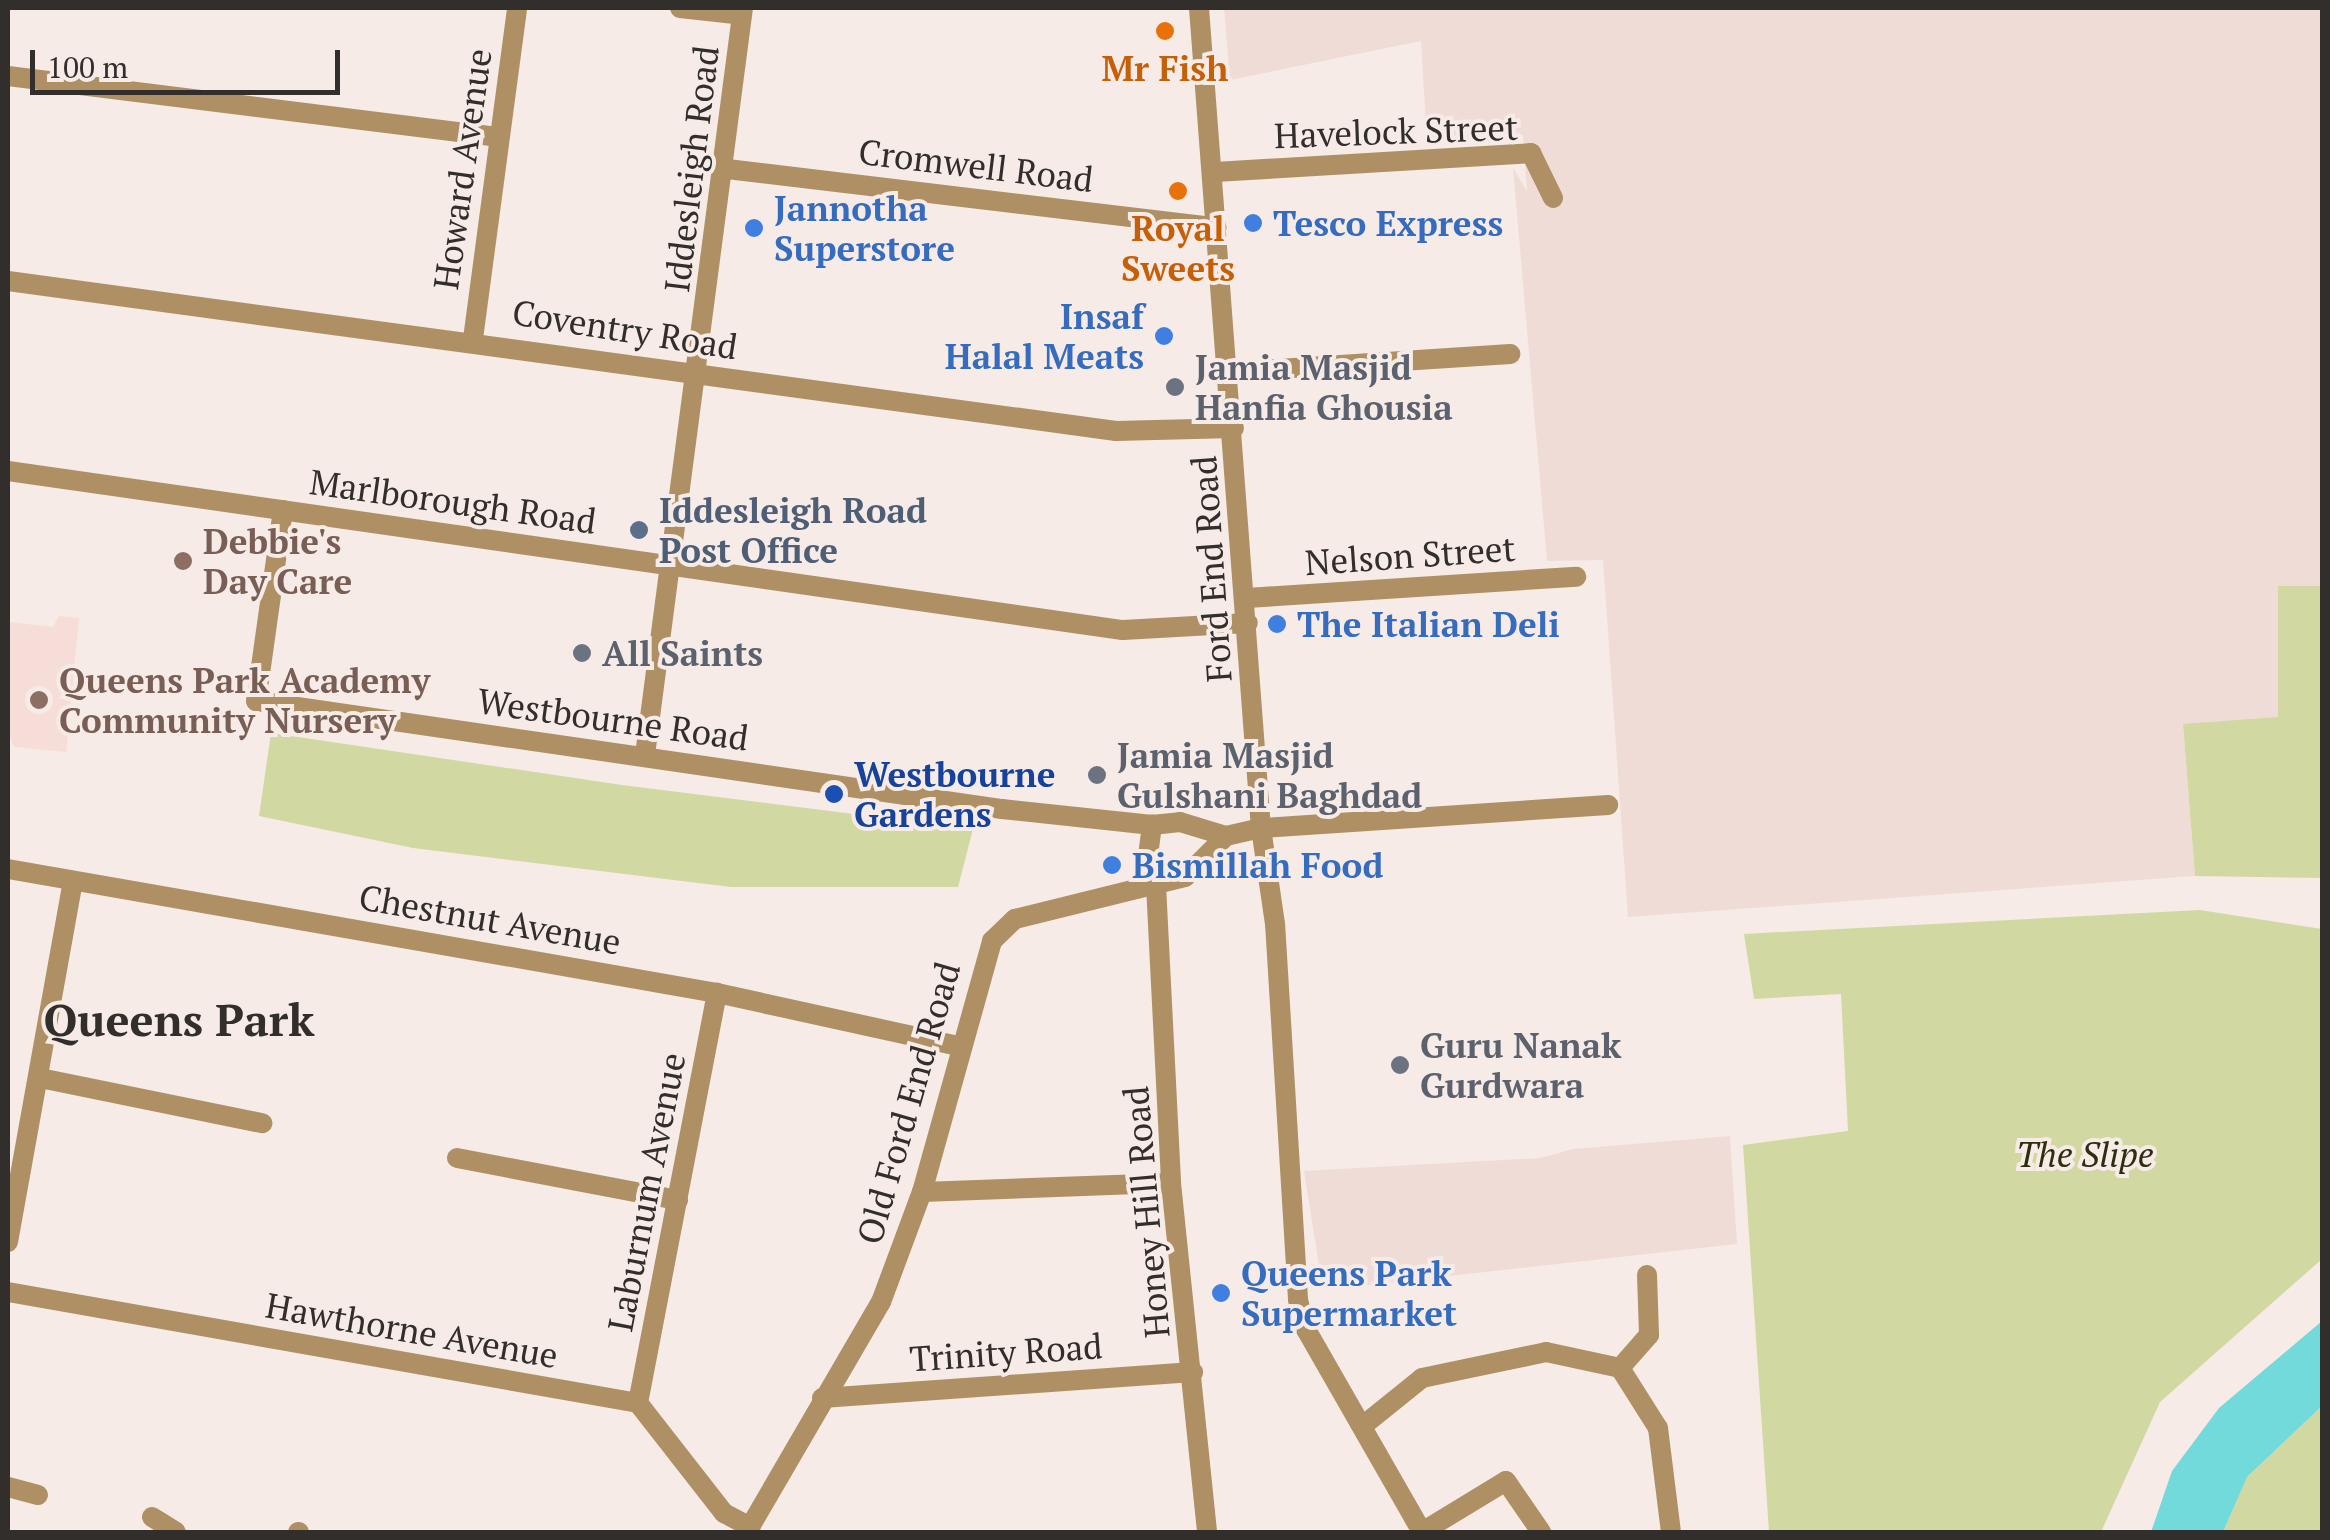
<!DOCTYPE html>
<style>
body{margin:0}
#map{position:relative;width:2330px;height:1540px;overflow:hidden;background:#f6ebe7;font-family:"PT Serif",serif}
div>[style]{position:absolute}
.built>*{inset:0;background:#f0dcd6}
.education>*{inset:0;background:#f7ddd7}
.green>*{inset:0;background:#d2d8a1}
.water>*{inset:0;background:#72dadb}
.street>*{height:20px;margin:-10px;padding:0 10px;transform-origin:10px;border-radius:10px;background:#ae9064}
.dots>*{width:28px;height:28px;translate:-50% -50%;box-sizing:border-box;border:5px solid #f6ebe7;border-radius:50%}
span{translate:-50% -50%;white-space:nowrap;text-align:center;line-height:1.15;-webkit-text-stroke:8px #f6ebe7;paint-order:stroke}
.food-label{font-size:35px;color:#c56008;font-weight:700}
.street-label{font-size:35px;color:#322e2c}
.shop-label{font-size:35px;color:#366cbe;font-weight:700}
.left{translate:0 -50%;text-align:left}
.right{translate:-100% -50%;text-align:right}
.worship-label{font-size:35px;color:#5b616d;font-weight:700}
.service-label{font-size:35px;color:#4e5e75;font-weight:700}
.education-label{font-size:35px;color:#785e54;font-weight:700}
.transit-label{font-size:35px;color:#164399;font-weight:700}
.park-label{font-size:35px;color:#2c2e0e;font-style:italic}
.district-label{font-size:45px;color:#322e2c;font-weight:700}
.frame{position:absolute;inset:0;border:10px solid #322e2c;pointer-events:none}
.scale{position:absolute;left:30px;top:50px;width:310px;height:45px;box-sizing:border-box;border:5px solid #322e2c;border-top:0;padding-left:12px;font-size:30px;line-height:35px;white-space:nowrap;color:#322e2c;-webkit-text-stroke:8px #f6ebe7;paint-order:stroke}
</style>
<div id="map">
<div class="built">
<i style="clip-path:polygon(1224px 8px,2322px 8px,2322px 586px,2278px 586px,2278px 718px,2183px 725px,2195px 876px,1628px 917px,1603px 560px,1547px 561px,1513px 168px,1527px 191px,1523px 135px,1427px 143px,1421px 41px,1230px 80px)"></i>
<i style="clip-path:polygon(1730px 1136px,1737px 1244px,1323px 1290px,1304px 1171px,1540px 1158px,1573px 1149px)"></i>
</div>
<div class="education">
<i style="clip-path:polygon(59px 616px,79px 618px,66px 752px,14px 747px,8px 733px,8px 622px,53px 627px)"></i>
</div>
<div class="green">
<i style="clip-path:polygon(2278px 586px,2322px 586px,2322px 878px,2195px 876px,2183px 724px,2278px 717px)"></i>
<i style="clip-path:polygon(271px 733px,622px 785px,973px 829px,958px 887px,731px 887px,413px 848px,259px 816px)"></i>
<i style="clip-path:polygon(2200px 910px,2322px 929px,2322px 1259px,2160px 1402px,2101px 1532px,1769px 1532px,1743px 1145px,1848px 1131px,1841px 994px,1754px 999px,1744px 934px)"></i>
<i style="clip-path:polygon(2322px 1406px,2322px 1532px,2223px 1532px,2246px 1478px)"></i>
</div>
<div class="water">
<i style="clip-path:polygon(2322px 1321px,2322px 1406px,2247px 1477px,2223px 1532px,2151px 1532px,2172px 1471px,2219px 1408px)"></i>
</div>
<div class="street">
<i style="left:680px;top:8px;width:62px;rotate:6.4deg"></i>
<i style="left:1199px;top:8px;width:822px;rotate:85.68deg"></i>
<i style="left:1261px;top:828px;width:36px;rotate:167deg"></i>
<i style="left:8px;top:76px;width:493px;rotate:7.1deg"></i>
<i style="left:727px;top:169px;width:493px;rotate:6.8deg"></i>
<i style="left:1215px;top:172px;width:317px;rotate:-3.4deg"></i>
<i style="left:1531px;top:153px;width:50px;rotate:63.9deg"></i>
<i style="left:8px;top:281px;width:1118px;rotate:7.71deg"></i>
<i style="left:1116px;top:431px;width:118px;rotate:-1.5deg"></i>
<i style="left:473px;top:339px;width:334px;rotate:-82.4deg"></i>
<i style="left:1231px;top:372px;width:280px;rotate:-3.7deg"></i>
<i style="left:8px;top:471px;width:1126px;rotate:8.12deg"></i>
<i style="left:1123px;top:630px;width:125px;rotate:-3.2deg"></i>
<i style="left:283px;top:510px;width:193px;rotate:98deg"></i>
<i style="left:256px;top:701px;width:754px;rotate:8.24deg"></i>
<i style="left:1002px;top:809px;width:151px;rotate:6.1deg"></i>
<i style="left:1152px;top:825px;width:28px;rotate:-6deg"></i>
<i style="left:1180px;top:822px;width:48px;rotate:16.9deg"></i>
<i style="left:1247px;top:598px;width:330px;rotate:-3.7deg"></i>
<i style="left:645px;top:755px;width:753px;rotate:-82.53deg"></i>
<i style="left:8px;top:869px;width:720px;rotate:9.92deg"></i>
<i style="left:717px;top:993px;width:247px;rotate:12.4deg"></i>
<i style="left:1156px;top:885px;width:298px;rotate:87.1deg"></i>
<i style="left:1171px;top:1183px;width:351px;rotate:84.1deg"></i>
<i style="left:1144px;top:886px;width:62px;rotate:-82.5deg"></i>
<i style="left:40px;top:1078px;width:227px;rotate:11.5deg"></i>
<i style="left:457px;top:1158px;width:225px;rotate:10.8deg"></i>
<i style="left:922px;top:1192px;width:249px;rotate:-2.1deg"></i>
<i style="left:8px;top:1242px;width:367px;rotate:-79.8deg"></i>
<i style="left:8px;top:1292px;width:640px;rotate:9.99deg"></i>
<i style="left:638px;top:1403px;width:140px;rotate:52deg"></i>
<i style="left:724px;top:1513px;width:30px;rotate:28deg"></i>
<i style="left:1620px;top:1368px;width:44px;rotate:-48.7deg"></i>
<i style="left:1649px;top:1335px;width:60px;rotate:-91.9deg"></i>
<i style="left:822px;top:1398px;width:372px;rotate:-4deg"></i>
<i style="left:638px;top:1403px;width:418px;rotate:-79.1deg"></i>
<i style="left:1365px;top:1424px;width:73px;rotate:-38.9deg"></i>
<i style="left:1422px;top:1378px;width:127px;rotate:-11.8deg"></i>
<i style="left:1546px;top:1352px;width:76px;rotate:12.2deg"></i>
<i style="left:1620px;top:1368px;width:71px;rotate:57.7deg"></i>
<i style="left:1658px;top:1428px;width:105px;rotate:82.9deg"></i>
<i style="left:8px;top:1487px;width:31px;rotate:15deg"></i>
<i style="left:152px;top:1517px;width:28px;rotate:32deg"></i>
<i style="left:298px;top:1532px;width:1px"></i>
<i style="left:747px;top:1532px;width:266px;rotate:-59.8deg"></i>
<i style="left:881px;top:1302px;width:117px;rotate:-69.6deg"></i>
<i style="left:922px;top:1192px;width:261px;rotate:-74.4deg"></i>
<i style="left:992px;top:941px;width:32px;rotate:-44deg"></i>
<i style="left:1015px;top:919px;width:175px;rotate:-13.9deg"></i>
<i style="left:1185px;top:877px;width:58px;rotate:-45deg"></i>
<i style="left:1422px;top:1532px;width:235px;rotate:-119.8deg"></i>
<i style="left:1305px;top:1328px;width:30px;rotate:-104deg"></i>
<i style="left:1298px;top:1299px;width:376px;rotate:-93.5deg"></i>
<i style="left:1275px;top:924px;width:97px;rotate:-98.3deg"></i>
<i style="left:1261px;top:828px;width:348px;rotate:-3.8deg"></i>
<i style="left:1422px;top:1532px;width:98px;rotate:-31.3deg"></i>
<i style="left:1506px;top:1481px;width:62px;rotate:55.5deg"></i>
</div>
<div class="dots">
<i style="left:1165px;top:31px;background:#e8710a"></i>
<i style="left:1178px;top:191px;background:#e8710a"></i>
<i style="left:1253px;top:223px;background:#3f7fe0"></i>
<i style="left:754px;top:228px;background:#3f7fe0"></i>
<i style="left:1164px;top:336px;background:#3f7fe0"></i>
<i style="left:1175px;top:387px;background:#6b7280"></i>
<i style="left:639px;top:530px;background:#5c6f8a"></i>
<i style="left:183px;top:561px;background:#8d6e63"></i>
<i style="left:1277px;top:624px;background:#3f7fe0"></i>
<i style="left:582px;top:653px;background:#6b7280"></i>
<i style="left:39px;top:700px;background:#8d6e63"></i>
<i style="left:1097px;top:775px;background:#6b7280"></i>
<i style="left:834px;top:794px;background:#1a4fb4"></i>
<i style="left:1112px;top:865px;background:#3f7fe0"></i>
<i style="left:1400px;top:1065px;background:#6b7280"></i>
<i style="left:1221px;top:1293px;background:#3f7fe0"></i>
</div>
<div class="food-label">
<span style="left:1165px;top:68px">Mr Fish</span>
<span style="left:1178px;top:248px">Royal<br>Sweets</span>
</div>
<div class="street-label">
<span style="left:1396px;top:131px;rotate:-2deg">Havelock Street</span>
<span style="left:976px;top:165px;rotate:7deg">Cromwell Road</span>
<span style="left:462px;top:169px;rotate:-82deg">Howard Avenue</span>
<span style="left:691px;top:169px;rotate:-83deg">Iddesleigh Road</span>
<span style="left:625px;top:329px;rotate:9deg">Coventry Road</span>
<span style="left:453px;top:501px;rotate:8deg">Marlborough Road</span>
<span style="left:1410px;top:555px;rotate:-4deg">Nelson Street</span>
<span style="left:1211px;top:569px;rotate:-94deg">Ford End Road</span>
<span style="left:613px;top:719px;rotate:8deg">Westbourne Road</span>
<span style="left:490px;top:919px;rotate:10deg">Chestnut Avenue</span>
<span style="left:908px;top:1103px;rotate:-74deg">Old Ford End Road</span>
<span style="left:646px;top:1192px;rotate:-79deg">Laburnum Avenue</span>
<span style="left:1146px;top:1212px;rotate:-95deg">Honey Hill Road</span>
<span style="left:412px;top:1330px;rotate:10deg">Hawthorne Avenue</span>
<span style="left:1006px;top:1352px;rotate:-4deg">Trinity Road</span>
</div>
<div class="shop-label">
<span class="left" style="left:774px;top:228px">Jannotha<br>Superstore</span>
<span class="left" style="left:1273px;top:223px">Tesco Express</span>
<span class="right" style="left:1144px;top:336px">Insaf<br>Halal Meats</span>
<span class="left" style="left:1297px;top:624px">The Italian Deli</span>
<span class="left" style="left:1132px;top:865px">Bismillah Food</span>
<span class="left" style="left:1241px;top:1293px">Queens Park<br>Supermarket</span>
</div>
<div class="worship-label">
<span class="left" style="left:1195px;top:387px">Jamia Masjid<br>Hanfia Ghousia</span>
<span class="left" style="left:602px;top:653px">All Saints</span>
<span class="left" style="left:1117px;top:775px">Jamia Masjid<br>Gulshani Baghdad</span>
<span class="left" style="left:1420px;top:1065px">Guru Nanak<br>Gurdwara</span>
</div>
<div class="service-label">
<span class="left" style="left:659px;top:530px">Iddesleigh Road<br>Post Office</span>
</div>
<div class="education-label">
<span class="left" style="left:203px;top:561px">Debbie's<br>Day Care</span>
<span class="left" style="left:59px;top:700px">Queens Park Academy<br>Community Nursery</span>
</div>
<div class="transit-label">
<span class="left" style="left:854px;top:794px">Westbourne<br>Gardens</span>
</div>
<div class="park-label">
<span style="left:2085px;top:1154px">The Slipe</span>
</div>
<div class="district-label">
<span style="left:179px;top:1020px">Queens Park</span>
</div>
<div class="frame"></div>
<div class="scale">100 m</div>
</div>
